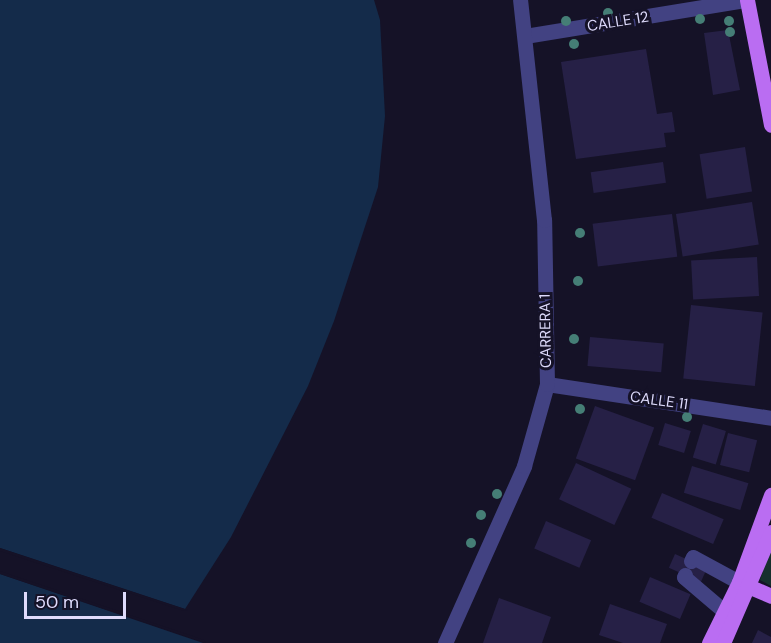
<!DOCTYPE html>
<style>
body{margin:0}
#map{position:relative;width:771px;height:643px;overflow:hidden;background:#151227;font-family:"DM Sans",sans-serif}
div>[style]{position:absolute}
.green>*{inset:0;background:#16302e}
.water>*{inset:0;background:#142b4a}
.pier>*{inset:0;background:#151227}
.building>*{inset:0;background:#262046;transform-origin:0 0}
.minor>*{height:15px;margin:-7.5px;padding:0 7.5px;transform-origin:7.5px;border-radius:7.5px;background:#424282}
.major>*{height:15px;margin:-7.5px;padding:0 7.5px;transform-origin:7.5px;border-radius:7.5px;background:#ba6df2}
.trees>*{width:10px;height:10px;margin:-5px;border-radius:50%;background:#457e76}
span{translate:-50% -50%;white-space:nowrap;text-align:center;line-height:1.15;-webkit-text-stroke:6px #151227;paint-order:stroke}
.street-label{font-size:15px;color:#dedbfc}
.scale{position:absolute;left:24px;top:592px;width:102px;height:27px;box-sizing:border-box;border:3px solid #dedbfc;border-top:0;padding-left:8px;font-size:18px;line-height:21px;white-space:nowrap;color:#dedbfc;-webkit-text-stroke:4px #151227;paint-order:stroke}
</style>
<div id="map">
<div class="green">
<i style="clip-path:polygon(771px 547px,771px 586px,760px 580px)"></i>
</div>
<div class="water">
<i style="clip-path:polygon(0 0,374px 0,380px 20px,385px 116px,378px 187px,334px 321px,308px 386px,231px 537px,185px 609px,0 548px)"></i>
<i style="clip-path:polygon(0 574px,203px 643px,0 643px)"></i>
</div>
<div class="pier">
<i style="clip-path:polygon(0 548px,185px 609px,188px 610px,184px 611px,0 551px)"></i>
<i style="clip-path:polygon(0 571px,204px 640px,206px 643px,0 574px)"></i>
</div>
<div class="building">
<i style="clip-path:polygon(728px 30px,740px 90px,713px 95px,704px 33px)"></i>
<i style="clip-path:polygon(646px 49px,657px 114px,672px 112px,675px 132px,664px 133px,666px 147px,576px 159px,561px 62px)"></i>
<i style="left:745px;top:147px;width:45px;height:46px;rotate:81deg"></i>
<i style="left:663px;top:162px;width:21px;height:73px;rotate:82deg"></i>
<i style="left:752px;top:202px;width:43px;height:77px;rotate:81deg"></i>
<i style="left:672px;top:214px;width:43px;height:80px;rotate:83deg"></i>
<i style="left:757px;top:257px;width:39px;height:66px;rotate:87deg"></i>
<i style="left:691px;top:305px;width:72px;height:74px;rotate:6deg"></i>
<i style="left:590px;top:337px;width:74px;height:29px;rotate:5deg"></i>
<i style="left:595px;top:406px;width:63px;height:56px;rotate:20deg"></i>
<i style="left:665px;top:423px;width:27px;height:23px;rotate:17deg"></i>
<i style="left:703px;top:424px;width:24px;height:35px;rotate:17deg"></i>
<i style="left:728px;top:433px;width:30px;height:33px;rotate:14deg"></i>
<i style="left:576px;top:463px;width:61px;height:40px;rotate:25deg"></i>
<i style="left:692px;top:466px;width:59px;height:28px;rotate:17deg"></i>
<i style="left:662px;top:493px;width:67px;height:27px;rotate:23deg"></i>
<i style="left:546px;top:521px;width:49px;height:30px;rotate:23deg"></i>
<i style="left:675px;top:554px;width:35px;height:15px;rotate:24deg"></i>
<i style="left:650px;top:577px;width:44px;height:27px;rotate:23deg"></i>
<i style="clip-path:polygon(499px 598px,551px 617px,542px 643px,483px 643px)"></i>
<i style="clip-path:polygon(610px 604px,667px 624px,660px 643px,623px 643px,599px 635px)"></i>
<i style="clip-path:polygon(758px 630px,771px 637px,771px 643px,752px 643px)"></i>
</div>
<div class="minor">
<i style="left:525px;top:36px;width:224px;rotate:-9.3deg"></i>
<i style="left:547px;top:384px;width:227px;rotate:8.6deg"></i>
<i style="left:691px;top:561px;width:4px;rotate:-63deg"></i>
<i style="left:693px;top:557px;width:52px;rotate:28.5deg"></i>
<i style="left:685px;top:575px;width:2px;rotate:117deg"></i>
<i style="left:684px;top:577px;width:52px;rotate:40.4deg"></i>
<i style="left:445px;top:643px;width:194px;rotate:-65.9deg"></i>
<i style="left:524px;top:466px;width:85px;rotate:-74.3deg"></i>
<i style="left:547px;top:384px;width:164px;rotate:-91deg"></i>
<i style="left:544px;top:220px;width:221px;rotate:-96.2deg"></i>
</div>
<div class="major">
<i style="left:747px;top:0;width:127px;rotate:79.1deg"></i>
<i style="left:748px;top:586px;width:25px;rotate:23deg"></i>
<i style="left:709px;top:643px;width:68px;rotate:-63.8deg"></i>
<i style="left:739px;top:582px;width:93px;rotate:-69.8deg"></i>
<i style="left:723px;top:643px;width:121px;rotate:-66.6deg"></i>
</div>
<div class="trees">
<i style="left:608px;top:13px"></i>
<i style="left:700px;top:19px"></i>
<i style="left:566px;top:21px"></i>
<i style="left:729px;top:21px"></i>
<i style="left:730px;top:32px"></i>
<i style="left:574px;top:44px"></i>
<i style="left:580px;top:233px"></i>
<i style="left:578px;top:281px"></i>
<i style="left:574px;top:339px"></i>
<i style="left:580px;top:409px"></i>
<i style="left:687px;top:417px"></i>
<i style="left:497px;top:494px"></i>
<i style="left:481px;top:515px"></i>
<i style="left:471px;top:543px"></i>
</div>
<div class="street-label">
<span style="left:618px;top:22px;rotate:-9deg">CALLE 12</span>
<span style="left:546px;top:331px;rotate:-91deg">CARRERA 1</span>
<span style="left:659px;top:401px;rotate:8deg">CALLE 11</span>
</div>
<div class="scale">50 m</div>
</div>
